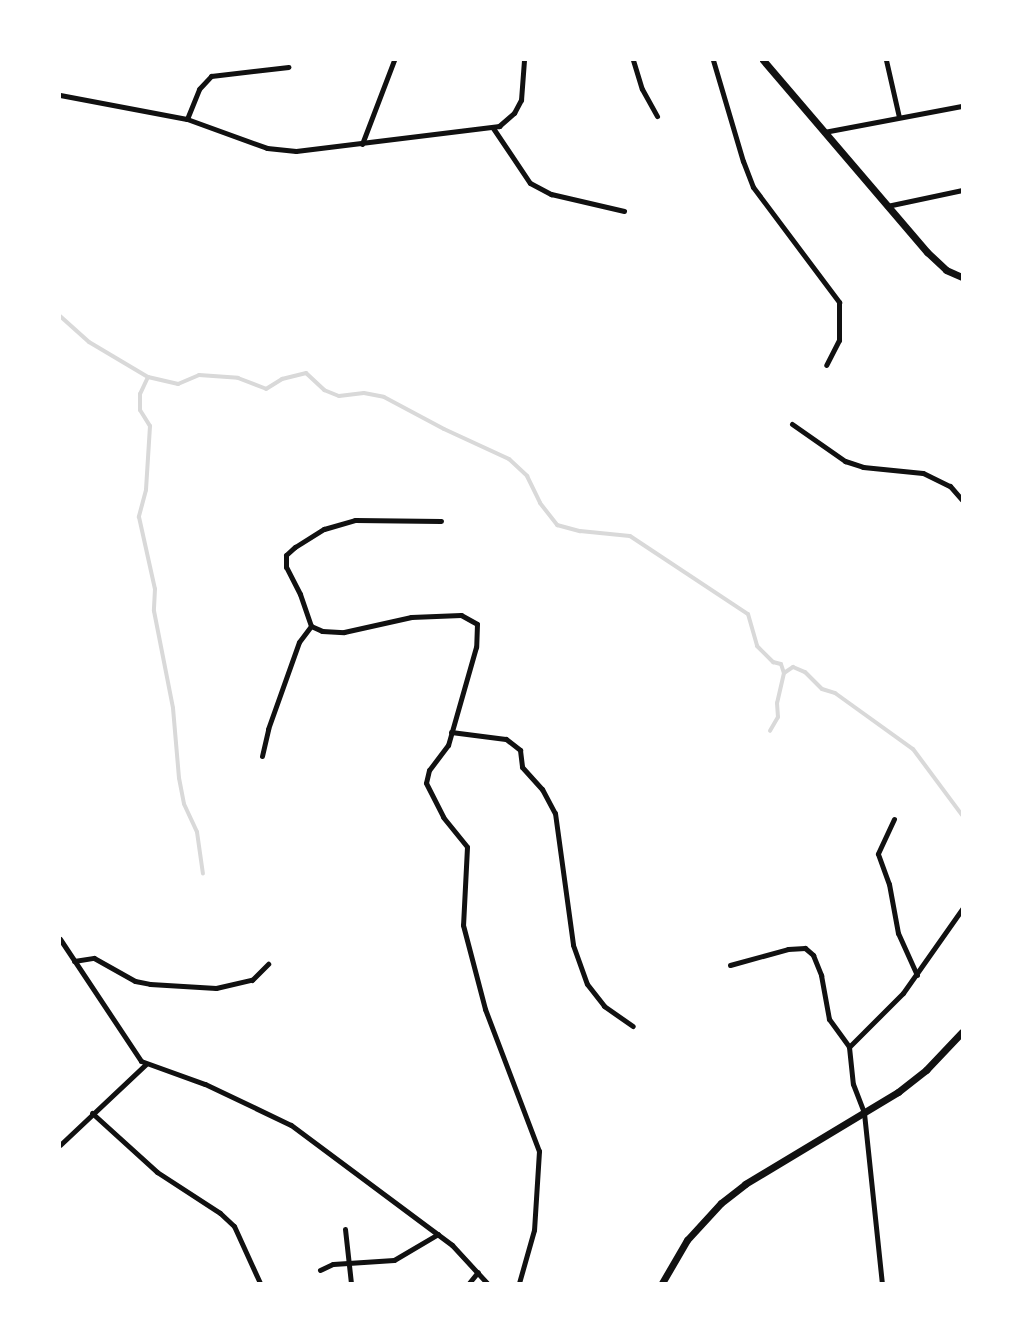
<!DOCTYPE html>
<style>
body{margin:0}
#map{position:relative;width:1022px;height:1343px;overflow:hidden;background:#fff;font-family:Montserrat,sans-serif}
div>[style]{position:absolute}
.stream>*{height:4px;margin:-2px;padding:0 2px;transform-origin:2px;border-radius:2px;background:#d9d9d9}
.minor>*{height:5px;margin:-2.5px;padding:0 2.5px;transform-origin:2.5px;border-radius:2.5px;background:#111}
.tertiary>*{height:7px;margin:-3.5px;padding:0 3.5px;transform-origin:3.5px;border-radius:3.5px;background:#111}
span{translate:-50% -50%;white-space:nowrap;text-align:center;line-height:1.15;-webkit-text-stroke:4px #fff;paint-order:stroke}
.frame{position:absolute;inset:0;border:61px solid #fff;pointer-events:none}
</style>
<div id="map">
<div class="stream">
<i style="left:60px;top:316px;width:39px;rotate:42deg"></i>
<i style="left:89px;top:342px;width:69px;rotate:30.7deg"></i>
<i style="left:148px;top:377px;width:31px;rotate:13deg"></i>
<i style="left:178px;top:384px;width:23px;rotate:-23deg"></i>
<i style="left:199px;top:375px;width:39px;rotate:4deg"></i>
<i style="left:238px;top:378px;width:30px;rotate:21deg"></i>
<i style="left:266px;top:389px;width:19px;rotate:-32deg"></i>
<i style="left:282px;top:379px;width:25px;rotate:-14deg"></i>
<i style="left:306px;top:373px;width:25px;rotate:43deg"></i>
<i style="left:324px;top:390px;width:16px;rotate:22deg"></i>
<i style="left:339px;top:396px;width:25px;rotate:-7deg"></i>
<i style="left:364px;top:393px;width:20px;rotate:11deg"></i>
<i style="left:384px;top:397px;width:68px;rotate:28.1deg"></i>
<i style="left:444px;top:429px;width:72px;rotate:24.8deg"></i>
<i style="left:509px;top:459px;width:25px;rotate:43deg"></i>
<i style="left:527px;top:476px;width:30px;rotate:64deg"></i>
<i style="left:540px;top:503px;width:28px;rotate:52deg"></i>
<i style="left:557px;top:525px;width:24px;rotate:15deg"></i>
<i style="left:580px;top:531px;width:50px;rotate:5.7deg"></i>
<i style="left:630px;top:536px;width:141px;rotate:33.5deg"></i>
<i style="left:748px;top:614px;width:33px;rotate:74deg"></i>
<i style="left:757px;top:646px;width:23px;rotate:45deg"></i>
<i style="left:773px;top:662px;width:8px;rotate:14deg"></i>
<i style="left:781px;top:664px;width:9px;rotate:72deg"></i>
<i style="left:784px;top:673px;width:31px;rotate:103deg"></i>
<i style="left:777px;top:703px;width:14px;rotate:86deg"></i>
<i style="left:778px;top:717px;width:16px;rotate:120deg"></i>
<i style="left:148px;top:377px;width:19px;rotate:115deg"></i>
<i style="left:140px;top:394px;width:16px;rotate:90deg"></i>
<i style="left:140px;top:410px;width:19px;rotate:58deg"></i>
<i style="left:150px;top:426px;width:64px;rotate:93.6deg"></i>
<i style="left:146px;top:490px;width:28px;rotate:105deg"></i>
<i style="left:139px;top:517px;width:74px;rotate:77.5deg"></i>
<i style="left:155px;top:589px;width:22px;rotate:93deg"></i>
<i style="left:154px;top:611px;width:99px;rotate:78.9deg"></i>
<i style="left:173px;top:708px;width:70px;rotate:85.1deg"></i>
<i style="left:179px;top:778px;width:26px;rotate:79deg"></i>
<i style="left:184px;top:804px;width:31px;rotate:65deg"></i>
<i style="left:197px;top:832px;width:42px;rotate:81.9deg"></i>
<i style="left:784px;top:673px;width:11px;rotate:-34deg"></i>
<i style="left:793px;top:667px;width:13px;rotate:23deg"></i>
<i style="left:805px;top:672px;width:24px;rotate:45deg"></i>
<i style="left:822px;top:689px;width:14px;rotate:17deg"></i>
<i style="left:835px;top:693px;width:96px;rotate:35.7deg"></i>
<i style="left:913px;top:749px;width:82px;rotate:53.4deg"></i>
</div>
<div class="minor">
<i style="left:633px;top:60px;width:30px;rotate:73deg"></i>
<i style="left:642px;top:89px;width:31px;rotate:61deg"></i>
<i style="left:713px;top:60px;width:105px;rotate:73.5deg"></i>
<i style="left:743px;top:161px;width:28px;rotate:69deg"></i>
<i style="left:753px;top:187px;width:144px;rotate:53.2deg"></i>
<i style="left:839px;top:302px;width:38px;rotate:90deg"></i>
<i style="left:839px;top:340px;width:28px;rotate:117deg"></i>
<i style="left:886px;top:60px;width:58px;rotate:77.2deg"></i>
<i style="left:60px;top:95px;width:129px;rotate:10.7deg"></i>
<i style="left:187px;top:119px;width:85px;rotate:19.9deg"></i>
<i style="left:267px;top:148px;width:29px;rotate:6deg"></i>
<i style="left:296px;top:151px;width:205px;rotate:-7deg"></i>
<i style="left:499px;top:126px;width:20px;rotate:-41deg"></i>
<i style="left:514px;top:113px;width:15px;rotate:-62deg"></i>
<i style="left:521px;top:100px;width:40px;rotate:-85.7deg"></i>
<i style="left:187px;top:119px;width:32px;rotate:-68deg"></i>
<i style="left:199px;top:89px;width:18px;rotate:-47deg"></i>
<i style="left:211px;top:76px;width:78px;rotate:-6.7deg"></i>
<i style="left:493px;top:128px;width:66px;rotate:56.1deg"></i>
<i style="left:530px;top:183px;width:24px;rotate:28deg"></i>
<i style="left:551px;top:194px;width:75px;rotate:13.1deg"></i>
<i style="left:824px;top:132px;width:140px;rotate:-10.7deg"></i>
<i style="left:362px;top:144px;width:90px;rotate:-69.1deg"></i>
<i style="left:887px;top:206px;width:77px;rotate:-12deg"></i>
<i style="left:792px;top:424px;width:65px;rotate:34.9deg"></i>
<i style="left:845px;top:461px;width:19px;rotate:18deg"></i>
<i style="left:863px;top:467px;width:60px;rotate:5.7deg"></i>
<i style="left:923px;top:473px;width:30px;rotate:26deg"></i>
<i style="left:950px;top:486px;width:18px;rotate:49deg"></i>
<i style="left:311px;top:626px;width:34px;rotate:-109deg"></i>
<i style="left:300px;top:594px;width:30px;rotate:-117deg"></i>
<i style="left:286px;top:567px;width:12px;rotate:-90deg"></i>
<i style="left:286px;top:555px;width:12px;rotate:-42deg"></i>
<i style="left:295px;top:547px;width:34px;rotate:-32deg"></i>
<i style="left:324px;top:529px;width:32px;rotate:-16deg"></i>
<i style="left:355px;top:520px;width:86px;rotate:0.7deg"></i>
<i style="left:451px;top:732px;width:55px;rotate:7.3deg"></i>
<i style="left:506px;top:739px;width:18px;rotate:38deg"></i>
<i style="left:520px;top:750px;width:17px;rotate:83deg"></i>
<i style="left:522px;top:767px;width:30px;rotate:48deg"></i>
<i style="left:542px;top:789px;width:27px;rotate:62deg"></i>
<i style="left:555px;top:813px;width:133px;rotate:82.2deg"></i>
<i style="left:573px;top:945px;width:41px;rotate:70.3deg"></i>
<i style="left:587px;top:984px;width:28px;rotate:52deg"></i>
<i style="left:604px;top:1006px;width:35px;rotate:35deg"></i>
<i style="left:262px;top:756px;width:28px;rotate:-77deg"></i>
<i style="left:268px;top:729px;width:92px;rotate:-70.4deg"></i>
<i style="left:299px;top:642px;width:20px;rotate:-53deg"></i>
<i style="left:311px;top:626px;width:12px;rotate:24deg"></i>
<i style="left:322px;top:631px;width:22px;rotate:3deg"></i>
<i style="left:344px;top:632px;width:69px;rotate:-12.6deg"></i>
<i style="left:411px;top:617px;width:50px;rotate:-2.3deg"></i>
<i style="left:461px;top:615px;width:18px;rotate:29deg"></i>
<i style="left:477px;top:624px;width:23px;rotate:92deg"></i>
<i style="left:476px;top:647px;width:102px;rotate:105.9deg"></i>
<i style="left:448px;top:745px;width:31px;rotate:127deg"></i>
<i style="left:429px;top:770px;width:13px;rotate:103deg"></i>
<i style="left:426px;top:783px;width:38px;rotate:63deg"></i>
<i style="left:443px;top:817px;width:38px;rotate:51deg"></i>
<i style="left:467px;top:847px;width:78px;rotate:92.9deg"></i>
<i style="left:463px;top:925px;width:87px;rotate:75.3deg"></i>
<i style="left:485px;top:1009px;width:152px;rotate:69.2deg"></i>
<i style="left:539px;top:1151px;width:79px;rotate:93.6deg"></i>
<i style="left:534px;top:1230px;width:55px;rotate:105.8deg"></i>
<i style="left:894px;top:819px;width:38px;rotate:115deg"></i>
<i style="left:878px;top:854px;width:32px;rotate:70deg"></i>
<i style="left:889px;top:884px;width:50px;rotate:79.6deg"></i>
<i style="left:898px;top:933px;width:46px;rotate:65.7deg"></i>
<i style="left:60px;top:939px;width:146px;rotate:56.4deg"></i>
<i style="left:141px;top:1061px;width:68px;rotate:19.8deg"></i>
<i style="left:205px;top:1084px;width:95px;rotate:25.5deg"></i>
<i style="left:291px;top:1125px;width:201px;rotate:36.7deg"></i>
<i style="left:452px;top:1245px;width:52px;rotate:47.4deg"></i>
<i style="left:74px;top:961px;width:20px;rotate:-9deg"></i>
<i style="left:94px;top:958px;width:47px;rotate:29.3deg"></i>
<i style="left:135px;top:981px;width:15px;rotate:11deg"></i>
<i style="left:150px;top:984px;width:66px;rotate:3.5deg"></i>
<i style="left:216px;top:988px;width:37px;rotate:-13deg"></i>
<i style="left:252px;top:980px;width:23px;rotate:-45deg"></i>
<i style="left:730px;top:965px;width:60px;rotate:-15.4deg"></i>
<i style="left:788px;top:949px;width:17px;rotate:-3deg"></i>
<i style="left:805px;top:948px;width:11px;rotate:41deg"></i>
<i style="left:813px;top:955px;width:22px;rotate:68deg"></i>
<i style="left:821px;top:975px;width:45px;rotate:79.7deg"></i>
<i style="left:829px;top:1019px;width:34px;rotate:54deg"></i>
<i style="left:849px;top:1047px;width:37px;rotate:84deg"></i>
<i style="left:853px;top:1084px;width:31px;rotate:69deg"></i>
<i style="left:864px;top:1113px;width:171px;rotate:84deg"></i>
<i style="left:849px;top:1047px;width:76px;rotate:-45deg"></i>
<i style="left:903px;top:993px;width:103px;rotate:-54.9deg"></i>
<i style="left:92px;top:1113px;width:88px;rotate:42.2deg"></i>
<i style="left:157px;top:1172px;width:75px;rotate:33.1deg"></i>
<i style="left:220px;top:1213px;width:19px;rotate:43deg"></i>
<i style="left:234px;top:1226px;width:63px;rotate:65.5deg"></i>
<i style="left:60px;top:1145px;width:118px;rotate:-43.3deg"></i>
<i style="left:345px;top:1229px;width:54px;rotate:83.7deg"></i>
<i style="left:320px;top:1270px;width:14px;rotate:-25deg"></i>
<i style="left:333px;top:1264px;width:61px;rotate:-3.8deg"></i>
<i style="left:394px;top:1260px;width:51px;rotate:-30.6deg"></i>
<i style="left:469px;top:1283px;width:14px;rotate:-51deg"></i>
</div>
<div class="tertiary">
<i style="left:763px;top:60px;width:253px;rotate:49.5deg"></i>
<i style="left:927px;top:252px;width:26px;rotate:43deg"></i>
<i style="left:946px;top:270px;width:17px;rotate:24deg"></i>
<i style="left:662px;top:1283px;width:50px;rotate:-59.8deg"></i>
<i style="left:687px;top:1240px;width:50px;rotate:-47.4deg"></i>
<i style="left:721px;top:1203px;width:31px;rotate:-38deg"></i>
<i style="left:745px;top:1184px;width:179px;rotate:-31deg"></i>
<i style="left:898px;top:1092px;width:36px;rotate:-38deg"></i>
<i style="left:926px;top:1070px;width:52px;rotate:-46.5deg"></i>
</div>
<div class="frame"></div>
</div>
